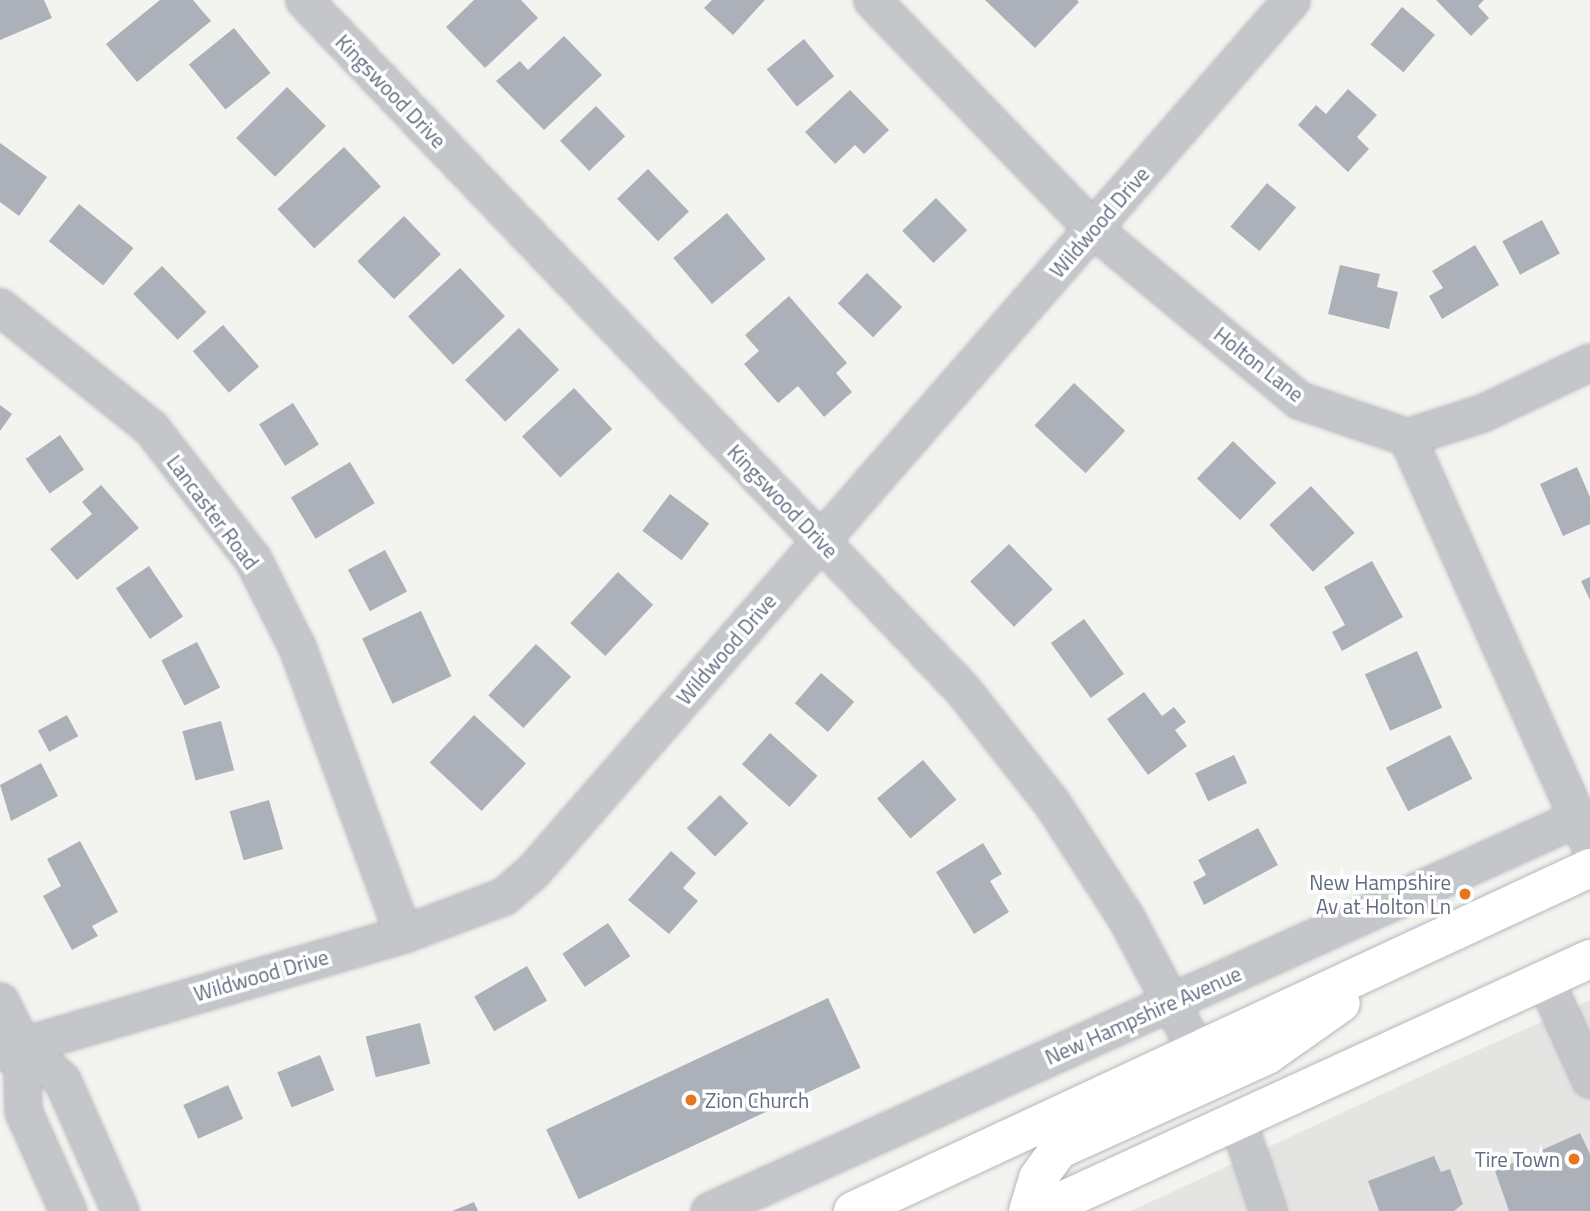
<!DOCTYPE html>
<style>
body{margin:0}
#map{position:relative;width:1590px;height:1211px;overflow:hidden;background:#f3f4f0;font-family:"Titillium Web",sans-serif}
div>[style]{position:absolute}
.built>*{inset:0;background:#e4e5e3}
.building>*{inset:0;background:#acb1b9;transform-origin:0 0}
.roads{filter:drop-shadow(0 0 2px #b4b7bc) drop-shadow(0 0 2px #b4b7bc)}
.minor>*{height:35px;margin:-17.5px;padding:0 17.5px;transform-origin:17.5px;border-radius:17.5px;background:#c4c6ca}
.major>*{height:38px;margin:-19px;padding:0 19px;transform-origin:19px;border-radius:19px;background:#fff}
.dots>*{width:19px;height:19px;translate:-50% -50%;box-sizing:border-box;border:4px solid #fff;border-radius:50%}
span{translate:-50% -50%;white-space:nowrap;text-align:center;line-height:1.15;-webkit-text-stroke:7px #fff;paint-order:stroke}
.street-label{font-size:21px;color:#626d82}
.poi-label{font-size:21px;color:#626d82}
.right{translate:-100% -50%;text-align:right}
.left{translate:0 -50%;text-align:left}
</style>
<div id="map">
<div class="built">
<i style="clip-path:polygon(1590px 1000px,1590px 1211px,1131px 1211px,1432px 1071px)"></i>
</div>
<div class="building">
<i style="clip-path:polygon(0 0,44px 0,52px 18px,0 40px)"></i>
<i style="clip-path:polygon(160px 0,193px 0,211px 21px,137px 82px,106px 44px)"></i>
<i style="clip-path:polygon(474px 0,521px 0,538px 18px,485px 68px,446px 27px)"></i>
<i style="clip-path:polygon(712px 0,765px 0,733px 35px,704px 8px)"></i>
<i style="clip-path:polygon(985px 0,1077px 0,1079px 2px,1035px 48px)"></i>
<i style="clip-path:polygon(1436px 0,1484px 0,1478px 6px,1489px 18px,1471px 36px)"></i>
<i style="left:1402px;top:7px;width:43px;height:49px;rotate:40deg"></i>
<i style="left:234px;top:28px;width:58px;height:58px;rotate:51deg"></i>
<i style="clip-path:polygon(564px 36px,602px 75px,544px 130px,496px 81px,520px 61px,528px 70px)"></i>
<i style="left:804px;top:39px;width:48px;height:48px;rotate:51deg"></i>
<i style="left:287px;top:87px;width:55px;height:72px;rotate:45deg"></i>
<i style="clip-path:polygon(1348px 89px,1377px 115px,1357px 137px,1369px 149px,1348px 172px,1298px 125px,1316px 105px,1326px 114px)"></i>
<i style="clip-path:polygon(850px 90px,889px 130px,864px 154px,855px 145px,835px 164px,805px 132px)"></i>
<i style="left:596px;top:106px;width:42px;height:50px;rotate:46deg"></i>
<i style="clip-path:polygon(0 143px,47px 177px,19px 216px,0 202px)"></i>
<i style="left:344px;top:147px;width:54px;height:91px;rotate:47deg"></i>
<i style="left:648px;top:169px;width:59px;height:43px;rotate:46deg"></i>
<i style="left:1267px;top:183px;width:38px;height:57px;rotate:40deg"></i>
<i style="left:936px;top:198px;width:45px;height:47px;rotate:46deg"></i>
<i style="left:79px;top:204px;width:70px;height:48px;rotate:39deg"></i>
<i style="left:727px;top:213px;width:60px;height:70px;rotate:50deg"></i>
<i style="left:404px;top:216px;width:53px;height:65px;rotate:46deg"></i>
<i style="left:1542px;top:220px;width:38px;height:45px;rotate:62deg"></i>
<i style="clip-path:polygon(1475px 245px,1499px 285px,1442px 319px,1429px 296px,1443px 288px,1432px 271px)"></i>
<i style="clip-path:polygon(1340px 265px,1380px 274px,1377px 287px,1398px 292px,1389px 329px,1328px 314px)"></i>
<i style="left:162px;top:266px;width:64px;height:40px;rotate:46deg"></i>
<i style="left:460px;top:268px;width:66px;height:71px;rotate:47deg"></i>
<i style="left:867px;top:273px;width:49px;height:42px;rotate:44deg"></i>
<i style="clip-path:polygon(789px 296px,847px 363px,836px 373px,852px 392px,824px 417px,798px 386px,778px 403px,744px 364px,759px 351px,745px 335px)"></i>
<i style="left:223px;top:325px;width:55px;height:40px;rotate:49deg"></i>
<i style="left:519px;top:328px;width:58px;height:75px;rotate:46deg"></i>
<i style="left:1074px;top:383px;width:70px;height:58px;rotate:43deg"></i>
<i style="left:574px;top:388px;width:56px;height:71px;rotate:47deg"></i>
<i style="left:293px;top:403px;width:49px;height:40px;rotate:58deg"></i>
<i style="clip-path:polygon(0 405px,12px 414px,0 431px)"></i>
<i style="left:60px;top:435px;width:42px;height:42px;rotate:55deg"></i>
<i style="left:1233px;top:441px;width:60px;height:52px;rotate:44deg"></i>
<i style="left:350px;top:462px;width:48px;height:69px;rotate:59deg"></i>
<i style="clip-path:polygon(1577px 467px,1590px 497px,1590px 524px,1563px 536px,1540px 484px)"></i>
<i style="clip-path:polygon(101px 485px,139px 528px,77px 580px,50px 549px,92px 514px,82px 502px)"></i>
<i style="left:1311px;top:486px;width:64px;height:57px;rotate:47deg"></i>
<i style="left:670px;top:494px;width:49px;height:46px;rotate:37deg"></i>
<i style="left:1009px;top:544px;width:63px;height:54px;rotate:46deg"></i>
<i style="left:385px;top:550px;width:47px;height:42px;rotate:62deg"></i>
<i style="clip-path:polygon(1372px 561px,1403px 617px,1342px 651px,1332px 632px,1345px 625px,1324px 587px)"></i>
<i style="left:149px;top:566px;width:61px;height:40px;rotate:56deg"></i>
<i style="left:618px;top:572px;width:48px;height:70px;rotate:43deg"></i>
<i style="clip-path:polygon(1590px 577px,1590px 600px,1581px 581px)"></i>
<i style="left:421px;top:611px;width:72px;height:65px;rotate:65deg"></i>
<i style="left:1084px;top:619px;width:68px;height:41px;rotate:54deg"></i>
<i style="left:197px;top:642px;width:51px;height:40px;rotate:63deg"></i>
<i style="left:536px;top:644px;width:48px;height:70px;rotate:43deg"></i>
<i style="left:1417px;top:651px;width:62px;height:57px;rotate:66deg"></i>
<i style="left:821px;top:673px;width:44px;height:40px;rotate:41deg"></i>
<i style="clip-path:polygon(1144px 692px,1162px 716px,1174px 707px,1186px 722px,1175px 730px,1187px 746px,1148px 775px,1107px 719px)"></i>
<i style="left:67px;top:715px;width:24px;height:33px;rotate:62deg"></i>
<i style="left:474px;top:715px;width:71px;height:65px;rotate:43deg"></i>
<i style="left:221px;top:721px;width:51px;height:40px;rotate:75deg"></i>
<i style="left:770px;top:733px;width:64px;height:42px;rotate:42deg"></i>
<i style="left:1450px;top:735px;width:49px;height:72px;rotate:63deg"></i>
<i style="left:1234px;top:755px;width:31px;height:43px;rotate:65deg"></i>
<i style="left:923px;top:760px;width:52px;height:60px;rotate:50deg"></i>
<i style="clip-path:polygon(41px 763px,58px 796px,11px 821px,0 785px)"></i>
<i style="left:720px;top:795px;width:40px;height:47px;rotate:45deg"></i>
<i style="left:269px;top:800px;width:51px;height:41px;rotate:74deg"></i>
<i style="clip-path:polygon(1258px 828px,1278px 865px,1204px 905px,1193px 882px,1206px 875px,1198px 860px)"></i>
<i style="clip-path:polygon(80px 841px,118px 912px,92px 926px,98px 936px,72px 950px,43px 896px,61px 886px,47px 859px)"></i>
<i style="clip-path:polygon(983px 843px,1002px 874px,990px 881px,1009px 912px,974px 934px,936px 872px)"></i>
<i style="clip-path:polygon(671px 851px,696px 873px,683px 888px,698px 901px,669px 934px,628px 900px)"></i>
<i style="left:608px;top:923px;width:40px;height:55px;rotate:56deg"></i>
<i style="left:527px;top:966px;width:40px;height:61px;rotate:60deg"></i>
<i style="left:828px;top:998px;width:77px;height:311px;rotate:65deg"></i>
<i style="left:420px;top:1023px;width:42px;height:56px;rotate:76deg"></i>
<i style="left:320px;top:1055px;width:38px;height:46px;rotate:68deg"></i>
<i style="left:228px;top:1085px;width:37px;height:49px;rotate:66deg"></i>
<i style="clip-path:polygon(1580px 1133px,1590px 1154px,1590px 1211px,1509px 1211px,1495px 1171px)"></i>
<i style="clip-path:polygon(1434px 1156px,1441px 1172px,1450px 1169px,1463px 1204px,1454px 1211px,1379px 1211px,1368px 1181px)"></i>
<i style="clip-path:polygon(474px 1202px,478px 1211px,452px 1211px)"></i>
</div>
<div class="roads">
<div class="minor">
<i style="left:304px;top:0;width:953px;rotate:46.32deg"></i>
<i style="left:962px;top:689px;width:144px;rotate:51.8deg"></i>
<i style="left:1051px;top:802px;width:138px;rotate:57.1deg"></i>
<i style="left:1126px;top:918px;width:152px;rotate:62.1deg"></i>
<i style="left:872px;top:0;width:318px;rotate:46deg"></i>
<i style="left:1093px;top:229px;width:268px;rotate:39.7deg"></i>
<i style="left:1299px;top:400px;width:114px;rotate:18.9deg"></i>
<i style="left:1407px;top:437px;width:449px;rotate:65.9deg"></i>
<i style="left:0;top:307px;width:193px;rotate:38.7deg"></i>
<i style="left:151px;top:428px;width:165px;rotate:52.2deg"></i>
<i style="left:252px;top:558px;width:100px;rotate:63.2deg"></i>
<i style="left:297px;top:647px;width:306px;rotate:69.7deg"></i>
<i style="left:1407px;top:437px;width:79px;rotate:-17.7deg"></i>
<i style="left:1482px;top:413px;width:119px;rotate:-25.3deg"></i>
<i style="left:1545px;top:980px;width:109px;rotate:65.6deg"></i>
<i style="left:0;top:1001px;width:47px;rotate:63.4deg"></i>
<i style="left:21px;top:1043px;width:55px;rotate:42.1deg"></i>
<i style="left:62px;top:1080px;width:143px;rotate:66.1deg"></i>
<i style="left:21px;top:1043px;width:68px;rotate:88.3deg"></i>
<i style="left:23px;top:1111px;width:110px;rotate:65.8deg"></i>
<i style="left:0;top:1052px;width:420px;rotate:-16.3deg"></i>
<i style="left:403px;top:934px;width:108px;rotate:-20.6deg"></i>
<i style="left:504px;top:896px;width:37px;rotate:-41deg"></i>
<i style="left:532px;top:872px;width:1156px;rotate:-48.96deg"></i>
<i style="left:1237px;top:1119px;width:97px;rotate:71.4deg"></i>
<i style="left:709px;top:1211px;width:953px;rotate:-24.36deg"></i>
</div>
<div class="major">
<i style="left:853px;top:1211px;width:813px;rotate:-24.96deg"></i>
<i style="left:1028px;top:1211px;width:34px;rotate:-73deg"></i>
<i style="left:1038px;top:1178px;width:34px;rotate:-54deg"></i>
<i style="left:1058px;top:1150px;width:230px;rotate:-24.4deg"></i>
<i style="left:1267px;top:1055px;width:90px;rotate:-35.1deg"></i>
<i style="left:1040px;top:1211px;width:605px;rotate:-24.62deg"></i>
</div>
</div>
<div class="dots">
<i style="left:1465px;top:894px;background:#e8751c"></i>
<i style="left:691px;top:1100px;background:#e8751c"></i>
<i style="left:1574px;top:1159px;background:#e8751c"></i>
</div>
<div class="street-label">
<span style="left:391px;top:91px;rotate:46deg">Kingswood Drive</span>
<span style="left:1099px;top:222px;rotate:-49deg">Wildwood Drive</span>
<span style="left:1259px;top:364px;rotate:38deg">Holton Lane</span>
<span style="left:783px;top:501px;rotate:46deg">Kingswood Drive</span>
<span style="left:213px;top:512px;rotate:53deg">Lancaster Road</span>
<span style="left:726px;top:649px;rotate:-49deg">Wildwood Drive</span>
<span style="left:261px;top:975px;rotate:-16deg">Wildwood Drive</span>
<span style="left:1143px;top:1015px;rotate:-24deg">New Hampshire Avenue</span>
</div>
<div class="poi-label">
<span class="right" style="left:1451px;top:894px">New Hampshire<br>Av at Holton Ln</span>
<span class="left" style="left:705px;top:1100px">Zion Church</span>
<span class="right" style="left:1560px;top:1159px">Tire Town</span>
</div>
</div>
